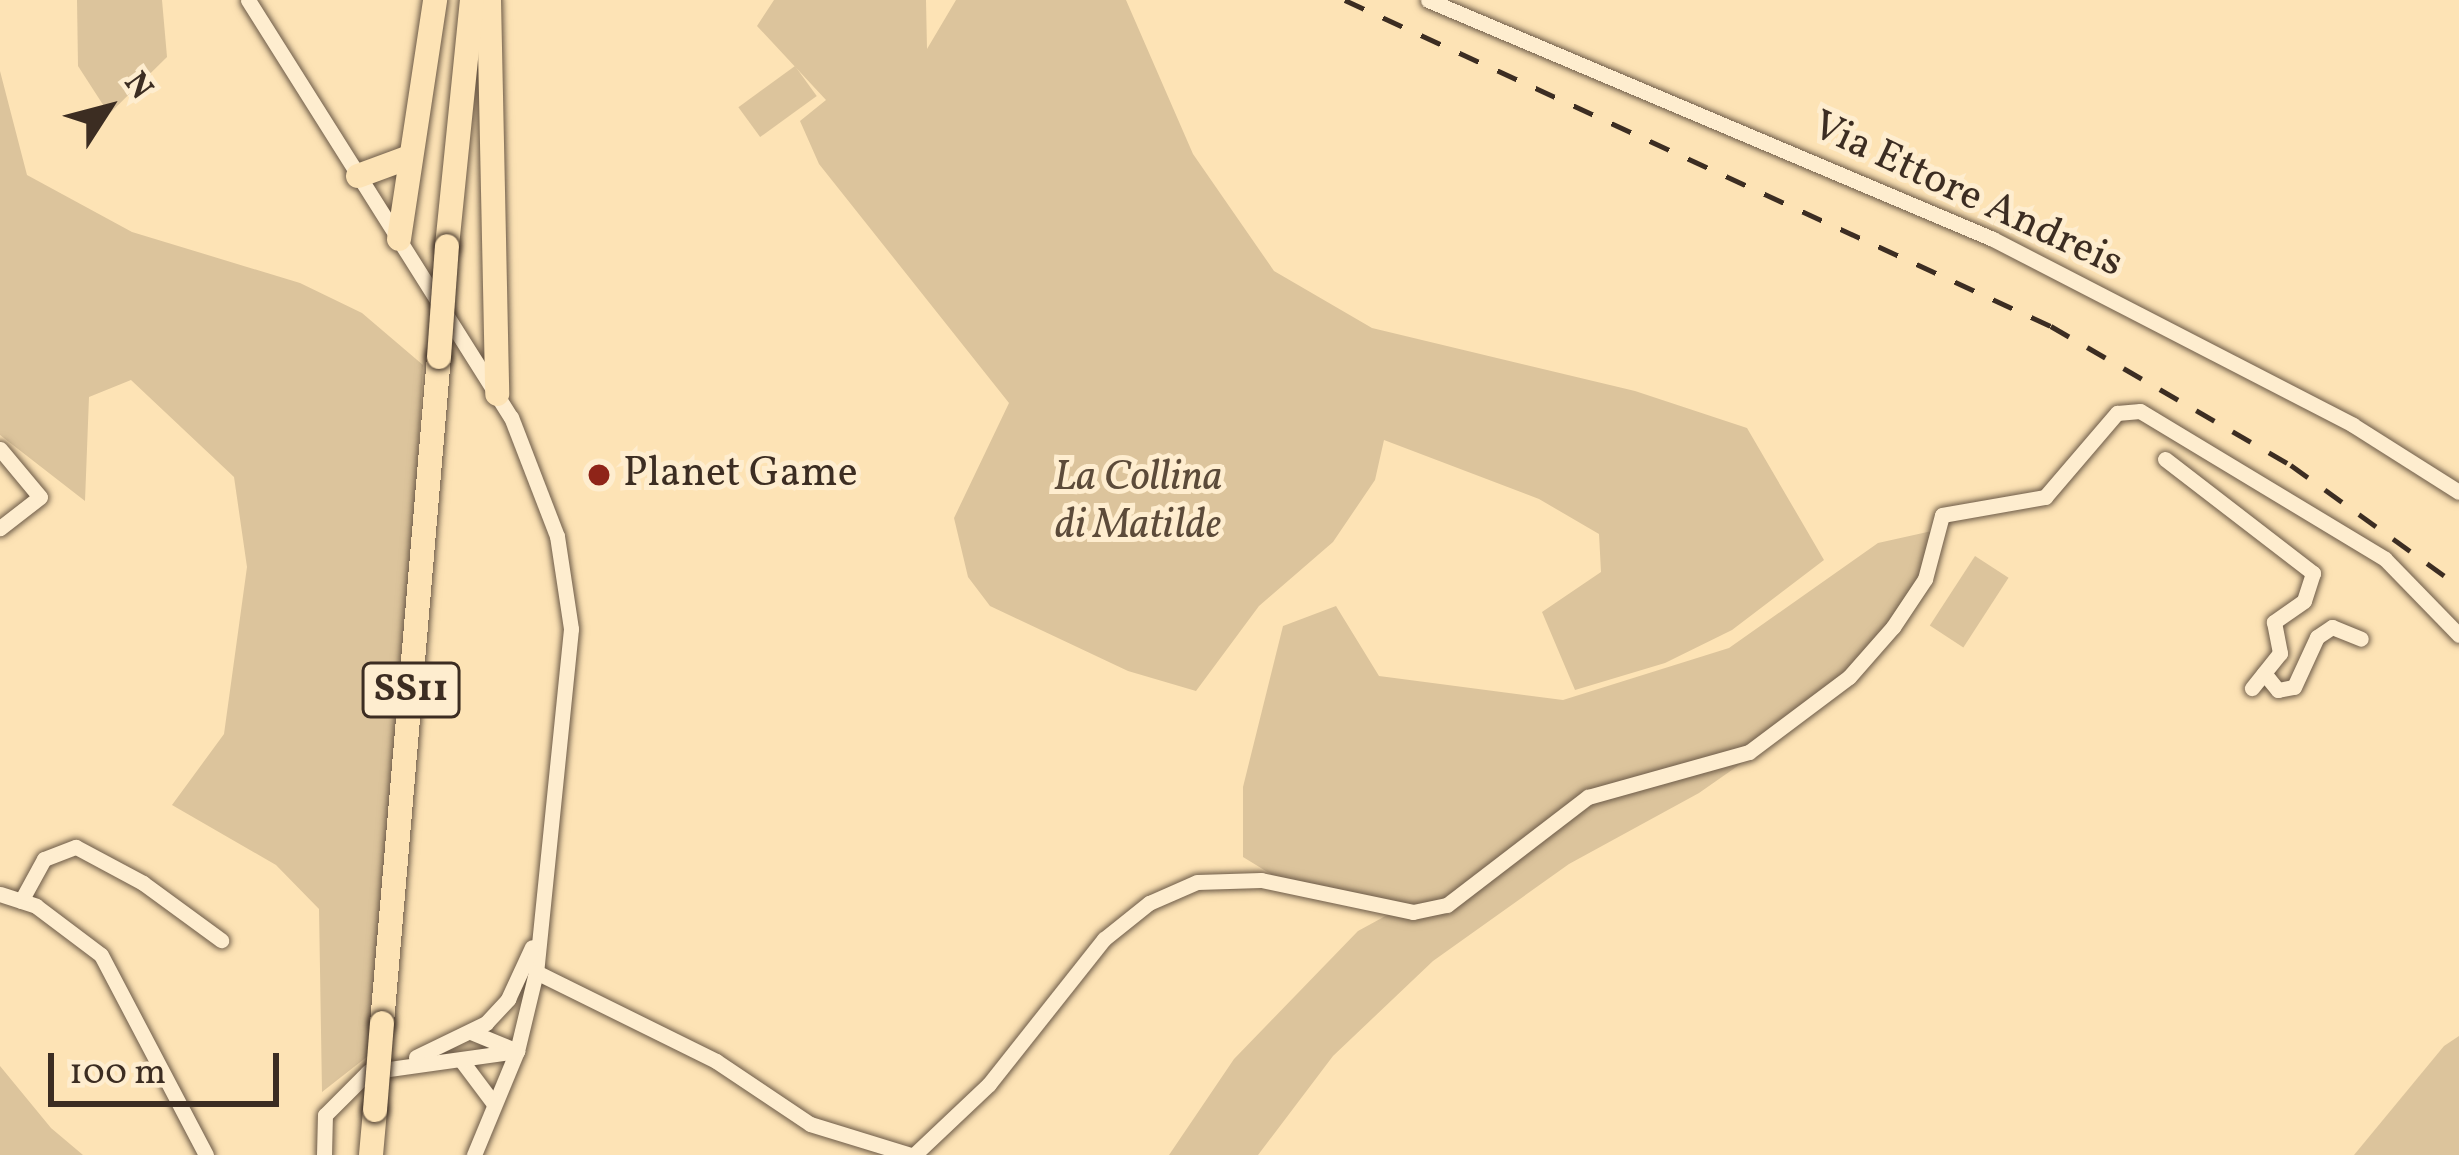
<!DOCTYPE html>
<style>
body{margin:0}
#map{position:relative;width:2459px;height:1155px;overflow:hidden;background:#fde3b5;font-family:Vollkorn,serif}
div>[style]{position:absolute}
.green>*{inset:0;background:#dcc49c;transform-origin:0 0}
.roads{filter:drop-shadow(0 0 3px #6c5a47) drop-shadow(0 0 3px #6c5a47)}
.minor>*{height:15px;margin:-7.5px;padding:0 7.5px;transform-origin:7.5px;border-radius:7.5px;background:#feedcf}
.highway>*{height:24px;margin:-12px;padding:0 12px;transform-origin:12px;border-radius:12px;background:#fde3b5}
.rail>*{height:4.5px;margin-top:-2.25px;transform-origin:0;background:repeating-linear-gradient(90deg,#3c2d22 0 21px,transparent 0 42px)}
.bridges{filter:drop-shadow(0 0 3px #3c2d22) drop-shadow(0 0 3px #3c2d22)}
.highway-bridge>*{height:24px;margin:-12px;padding:0 12px;transform-origin:12px;border-radius:12px;background:#fde3b5}
.dots>*{width:33px;height:33px;translate:-50% -50%;box-sizing:border-box;border:6px solid #feedcf;border-radius:50%}
span{translate:-50% -50%;white-space:nowrap;text-align:center;line-height:1.15;-webkit-text-stroke:10px #feedcf;paint-order:stroke}
.shield-label span{padding:3px 9px;background:#feedcf;border:3px solid;border-radius:9px;-webkit-text-stroke-width:0}
.shield-label{font-size:39px;color:#3c2d22;font-weight:700}
.street-label{font-size:42px;color:#3c2d22}
.poi-label{font-size:42px;color:#3c2d22}
.left{translate:0 -50%;text-align:left}
.park-label{font-size:42px;color:#5c4b3a;font-style:italic}
.north{position:absolute;left:48px;top:48px;width:120px;height:120px;-webkit-text-stroke:9px #feedcf;paint-order:stroke;rotate:54deg;font-size:33px;font-weight:700;line-height:48px;text-align:center;color:#3c2d22}
.north::after{content:'';display:block;margin:auto;width:42px;height:54px;background:#3c2d22;clip-path:polygon(50% 0,100% 100%,50% 72%,0 100%)}
.scale{position:absolute;left:48px;top:1053px;width:231px;height:54px;box-sizing:border-box;border:6px solid #3c2d22;border-top:0;padding-left:15px;font-size:36px;line-height:42px;white-space:nowrap;color:#3c2d22;-webkit-text-stroke:9px #feedcf;paint-order:stroke}
</style>
<div id="map">
<div class="green">
<i style="clip-path:polygon(77px 0,162px 0,167px 57px,109px 114px,78px 66px)"></i>
<i style="clip-path:polygon(774px 0,926px 0,927px 49px,956px 0,1126px 0,1193px 154px,1274px 271px,1372px 328px,1635px 391px,1747px 428px,1824px 560px,1732px 630px,1665px 663px,1575px 690px,1542px 612px,1601px 572px,1599px 534px,1539px 499px,1384px 440px,1375px 480px,1333px 542px,1259px 606px,1196px 691px,1128px 671px,990px 606px,968px 577px,954px 518px,1009px 403px,819px 164px,800px 121px,826px 100px,757px 26px)"></i>
<i style="left:795px;top:66px;width:37px;height:70px;rotate:54deg"></i>
<i style="clip-path:polygon(0 71px,27px 175px,132px 232px,300px 283px,362px 313px,423px 365px,406px 669px,368px 1056px,322px 1092px,319px 909px,276px 865px,172px 805px,224px 734px,247px 567px,234px 477px,131px 380px,89px 397px,85px 501px,0 435px)"></i>
<i style="clip-path:polygon(1941px 529px,1928px 589px,1832px 700px,1699px 793px,1569px 864px,1433px 961px,1333px 1056px,1258px 1155px,1169px 1155px,1234px 1059px,1358px 931px,1391px 913px,1312px 899px,1243px 857px,1243px 787px,1283px 626px,1336px 606px,1379px 676px,1563px 700px,1729px 648px,1878px 543px)"></i>
<i style="left:1975px;top:556px;width:40px;height:83px;rotate:33deg"></i>
<i style="clip-path:polygon(2459px 1036px,2459px 1155px,2354px 1155px,2444px 1046px)"></i>
<i style="clip-path:polygon(0 1066px,51px 1128px,83px 1155px,0 1155px)"></i>
</div>
<div class="roads">
<div class="minor">
<i style="left:248px;top:0;width:493px;rotate:57.8deg"></i>
<i style="left:511px;top:417px;width:128px;rotate:68.9deg"></i>
<i style="left:557px;top:536px;width:94px;rotate:81.4deg"></i>
<i style="left:571px;top:629px;width:345px;rotate:95.8deg"></i>
<i style="left:536px;top:972px;width:81px;rotate:103.5deg"></i>
<i style="left:517px;top:1051px;width:113px;rotate:112.5deg"></i>
<i style="left:1428px;top:0;width:613px;rotate:22.93deg"></i>
<i style="left:1993px;top:239px;width:405px;rotate:27.3deg"></i>
<i style="left:2353px;top:425px;width:125px;rotate:32.3deg"></i>
<i style="left:0;top:449px;width:62px;rotate:50.2deg"></i>
<i style="left:40px;top:497px;width:51px;rotate:142.2deg"></i>
<i style="left:2165px;top:459px;width:187px;rotate:37.6deg"></i>
<i style="left:2313px;top:573px;width:29px;rotate:108deg"></i>
<i style="left:2304px;top:601px;width:37px;rotate:145deg"></i>
<i style="left:2274px;top:622px;width:32px;rotate:79deg"></i>
<i style="left:2280px;top:653px;width:45px;rotate:128.7deg"></i>
<i style="left:2264px;top:673px;width:22px;rotate:51deg"></i>
<i style="left:2278px;top:690px;width:16px;rotate:-11deg"></i>
<i style="left:2294px;top:687px;width:55px;rotate:-65.3deg"></i>
<i style="left:2317px;top:637px;width:18px;rotate:-34deg"></i>
<i style="left:2332px;top:627px;width:31px;rotate:22deg"></i>
<i style="left:0;top:894px;width:38px;rotate:18deg"></i>
<i style="left:36px;top:906px;width:81px;rotate:37deg"></i>
<i style="left:101px;top:955px;width:226px;rotate:62.3deg"></i>
<i style="left:21px;top:901px;width:48px;rotate:-61.3deg"></i>
<i style="left:44px;top:859px;width:34px;rotate:-21deg"></i>
<i style="left:76px;top:847px;width:76px;rotate:28.2deg"></i>
<i style="left:143px;top:883px;width:97px;rotate:36.2deg"></i>
<i style="left:536px;top:972px;width:201px;rotate:26.3deg"></i>
<i style="left:716px;top:1061px;width:113px;rotate:33.8deg"></i>
<i style="left:810px;top:1124px;width:106px;rotate:17.1deg"></i>
<i style="left:471px;top:1032px;width:50px;rotate:22.4deg"></i>
<i style="left:416px;top:1057px;width:78px;rotate:-25.9deg"></i>
<i style="left:486px;top:1023px;width:33px;rotate:-47deg"></i>
<i style="left:508px;top:999px;width:57px;rotate:-65.2deg"></i>
<i style="left:461px;top:1060px;width:55px;rotate:53.1deg"></i>
<i style="left:324px;top:1155px;width:40px;rotate:-88.6deg"></i>
<i style="left:325px;top:1115px;width:61px;rotate:-45deg"></i>
<i style="left:368px;top:1072px;width:150px;rotate:-8deg"></i>
<i style="left:914px;top:1155px;width:103px;rotate:-43.4deg"></i>
<i style="left:989px;top:1084px;width:185px;rotate:-51.6deg"></i>
<i style="left:1104px;top:939px;width:58px;rotate:-38.7deg"></i>
<i style="left:1149px;top:903px;width:52px;rotate:-23.6deg"></i>
<i style="left:1197px;top:882px;width:64px;rotate:-1.8deg"></i>
<i style="left:1261px;top:880px;width:155px;rotate:11.9deg"></i>
<i style="left:1413px;top:912px;width:35px;rotate:-12deg"></i>
<i style="left:1447px;top:905px;width:178px;rotate:-37.5deg"></i>
<i style="left:1588px;top:797px;width:167px;rotate:-15.6deg"></i>
<i style="left:1749px;top:752px;width:125px;rotate:-36.9deg"></i>
<i style="left:1849px;top:677px;width:67px;rotate:-48.7deg"></i>
<i style="left:1893px;top:627px;width:58px;rotate:-56.3deg"></i>
<i style="left:1925px;top:579px;width:66px;rotate:-75.1deg"></i>
<i style="left:1942px;top:515px;width:105px;rotate:-9.9deg"></i>
<i style="left:2045px;top:497px;width:111px;rotate:-49.4deg"></i>
<i style="left:2117px;top:413px;width:23px;rotate:-5deg"></i>
<i style="left:2140px;top:411px;width:286px;rotate:31.1deg"></i>
<i style="left:2385px;top:559px;width:106px;rotate:45.8deg"></i>
</div>
<div class="highway">
<i style="left:489px;top:0;width:394px;rotate:88.8deg"></i>
<i style="left:358px;top:176px;width:52px;rotate:-20.2deg"></i>
<i style="left:399px;top:239px;width:242px;rotate:-81.4deg"></i>
<i style="left:447px;top:246px;width:247px;rotate:-84.2deg"></i>
<i style="left:382px;top:1023px;width:668px;rotate:-85.11deg"></i>
<i style="left:371px;top:1155px;width:45px;rotate:-84.9deg"></i>
</div>
</div>
<div class="rail">
<i style="left:1345px;top:0;width:778px;rotate:24.79deg"></i>
<i style="left:2051px;top:326px;width:277px;rotate:30.1deg"></i>
<i style="left:2291px;top:465px;width:207px;rotate:35.8deg"></i>
</div>
<div class="bridges">
<div class="highway-bridge">
<i style="left:439px;top:357px;width:111px;rotate:-85.9deg"></i>
<i style="left:375px;top:1110px;width:87px;rotate:-85.4deg"></i>
</div>
</div>
<div class="dots">
<i style="left:599px;top:475px;background:#8f2418"></i>
</div>
<div class="shield-label">
<span style="left:411px;top:690px">SS11</span>
</div>
<div class="street-label">
<span style="left:1967px;top:196px;rotate:25deg">Via Ettore Andreis</span>
</div>
<div class="poi-label">
<span class="left" style="left:623px;top:475px">Planet Game</span>
</div>
<div class="park-label">
<span style="left:1138px;top:503px">La Collina<br>di Matilde</span>
</div>
<div class="north">N</div>
<div class="scale">100 m</div>
</div>
